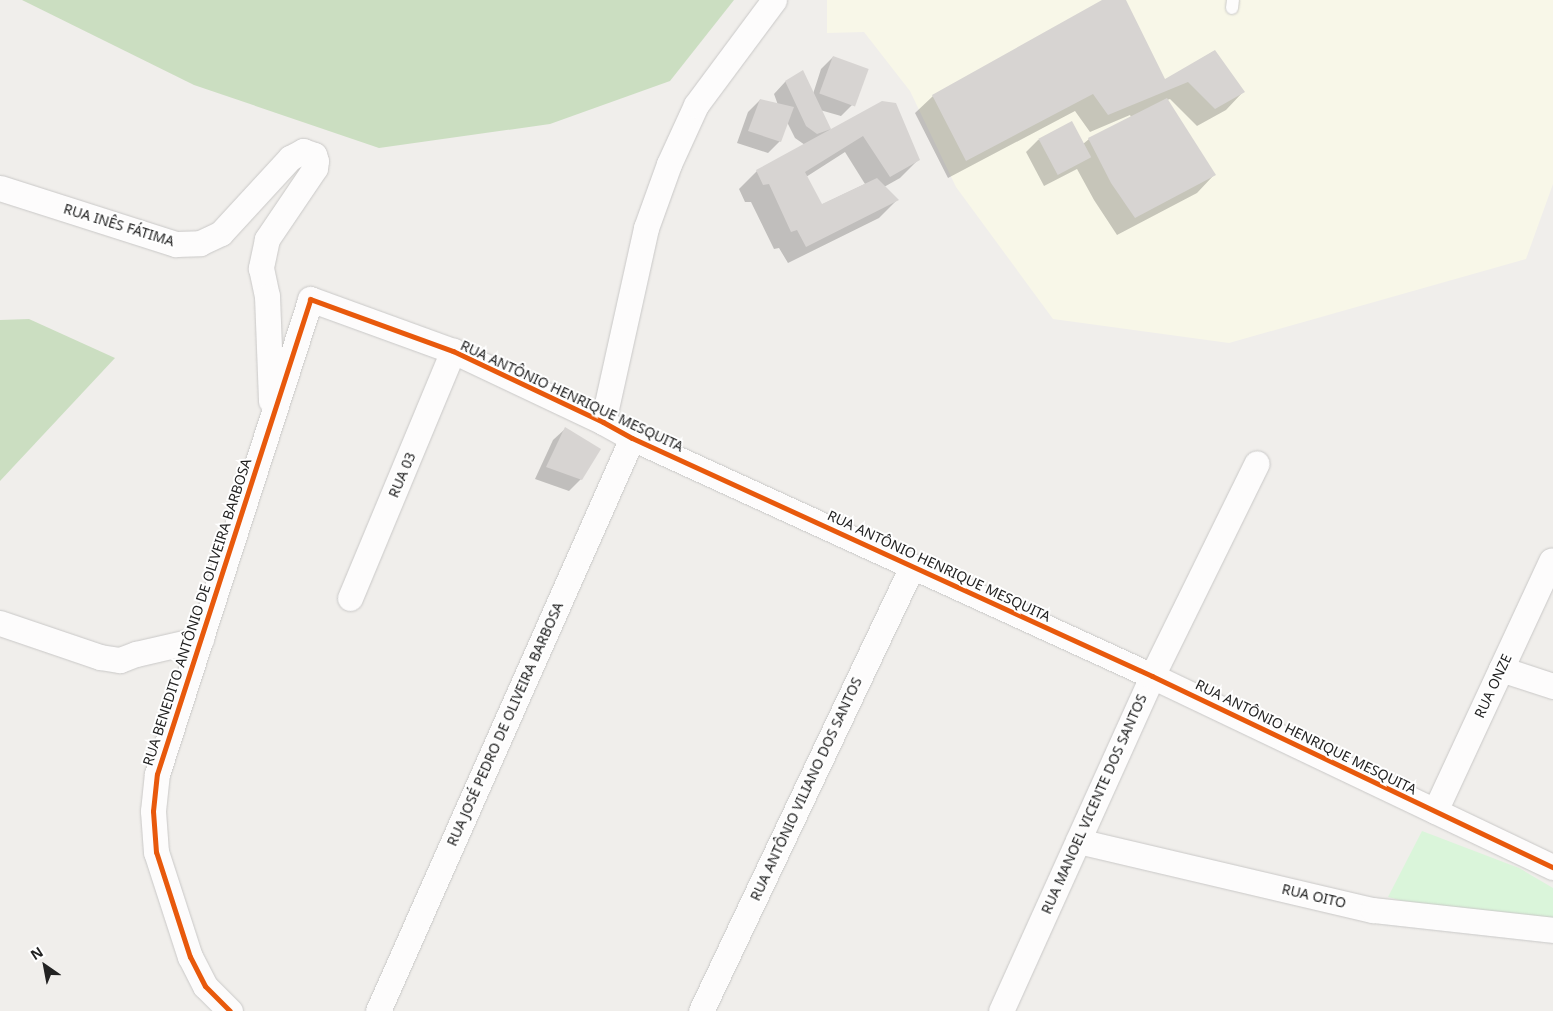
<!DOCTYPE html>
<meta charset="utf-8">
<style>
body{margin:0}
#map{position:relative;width:1553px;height:1011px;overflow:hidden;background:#f0eeeb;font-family:"Noto Sans",sans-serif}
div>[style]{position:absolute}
.education>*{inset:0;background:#f8f7e8}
.forest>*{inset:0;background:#cbdec1}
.park>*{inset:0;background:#daf5da}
.shadow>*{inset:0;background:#0003}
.building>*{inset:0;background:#d7d4d2;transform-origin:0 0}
.roads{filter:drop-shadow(0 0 1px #c9c8c7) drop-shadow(0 0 1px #c9c8c7)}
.service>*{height:12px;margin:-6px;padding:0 6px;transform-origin:6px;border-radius:6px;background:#fdfcfc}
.minor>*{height:25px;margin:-12.5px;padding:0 12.5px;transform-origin:12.5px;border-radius:12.5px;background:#fdfcfc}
.cycleway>*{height:5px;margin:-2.5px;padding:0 2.5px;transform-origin:2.5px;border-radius:2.5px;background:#e8590c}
span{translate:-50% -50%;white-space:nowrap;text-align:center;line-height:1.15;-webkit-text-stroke:4px #fff;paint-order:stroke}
.street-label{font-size:14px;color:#222}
.north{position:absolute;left:20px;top:941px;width:50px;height:50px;-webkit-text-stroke:4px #fff;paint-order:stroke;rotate:327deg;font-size:14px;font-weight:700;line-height:20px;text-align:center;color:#222}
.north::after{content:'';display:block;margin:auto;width:18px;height:22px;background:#222;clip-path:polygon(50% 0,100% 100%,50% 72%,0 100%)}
</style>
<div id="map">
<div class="education">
<i style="clip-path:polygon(827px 0,1553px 0,1553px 184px,1526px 259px,1229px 343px,1053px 319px,956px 187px,910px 91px,864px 32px,827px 33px)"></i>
</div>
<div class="forest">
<i style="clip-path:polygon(22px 0,734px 0,670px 81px,550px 124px,379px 148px,194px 85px)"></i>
<i style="clip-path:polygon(29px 319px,115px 358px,0 481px,0 320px)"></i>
</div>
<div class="park">
<i style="clip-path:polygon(1422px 831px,1519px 868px,1553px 888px,1553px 924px,1440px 911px,1388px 897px)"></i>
</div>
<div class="shadow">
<i style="clip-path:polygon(1105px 0,1124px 0,1165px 81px,1214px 51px,1243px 92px,1226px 110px,1197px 126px,1170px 99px,1167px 100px,1214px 175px,1197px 193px,1117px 235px,1094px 200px,1077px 169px,1044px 186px,1026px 152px,1038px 140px,1072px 123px,1083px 144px,1089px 139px,1131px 117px,1130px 115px,1090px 132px,1075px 111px,948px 178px,915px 113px,933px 96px)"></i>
<i style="clip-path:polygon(evenodd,833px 57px,853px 104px,841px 116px,820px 110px,831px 131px,882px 103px,918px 160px,900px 178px,884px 187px,897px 200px,879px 218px,788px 263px,779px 248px,774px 249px,751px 202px,745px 202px,739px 189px,757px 171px,805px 145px,795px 138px,787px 122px,780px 141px,768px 153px,737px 143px,748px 112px,760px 100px,778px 105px,774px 94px,785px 82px,802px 72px,813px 94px,821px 69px,833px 57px,845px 152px,865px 184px,821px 205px,806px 177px,845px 152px)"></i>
<i style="clip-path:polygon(565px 429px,581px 479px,569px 491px,535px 479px,553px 440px)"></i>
</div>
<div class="building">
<i style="clip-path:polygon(1102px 0,1126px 0,1165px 79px,1215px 50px,1245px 92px,1215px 109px,1188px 82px,1108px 115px,1093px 94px,966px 161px,932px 95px)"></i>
<i style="left:833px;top:56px;width:38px;height:40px;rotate:20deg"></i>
<i style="clip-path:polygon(803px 70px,831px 129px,882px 101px,896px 103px,920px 160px,890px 177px,863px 136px,805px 172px,822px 204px,877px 178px,899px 200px,806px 247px,797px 230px,791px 232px,769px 184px,763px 185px,756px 170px,831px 129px,817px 134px,806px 126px,785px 81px)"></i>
<i style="clip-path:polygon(1167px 98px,1216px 175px,1135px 218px,1111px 183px,1088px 138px)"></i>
<i style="clip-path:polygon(760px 99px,794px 107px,781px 142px,748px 131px)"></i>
<i style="left:1072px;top:121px;width:41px;height:38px;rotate:62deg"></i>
<i style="clip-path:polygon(565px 427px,601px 449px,582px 480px,546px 467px)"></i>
</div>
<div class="roads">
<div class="service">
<i style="left:1232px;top:8px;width:8px;rotate:-83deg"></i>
</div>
<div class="minor">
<i style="left:0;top:188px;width:185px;rotate:17.7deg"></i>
<i style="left:176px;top:244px;width:24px;rotate:-2deg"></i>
<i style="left:200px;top:243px;width:23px;rotate:-25deg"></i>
<i style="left:221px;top:233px;width:102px;rotate:-47.4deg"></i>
<i style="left:290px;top:158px;width:15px;rotate:-28deg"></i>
<i style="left:303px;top:151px;width:12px;rotate:20deg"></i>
<i style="left:314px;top:155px;width:6px;rotate:72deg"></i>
<i style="left:316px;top:161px;width:7px;rotate:98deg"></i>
<i style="left:315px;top:168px;width:86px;rotate:124.1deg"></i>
<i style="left:267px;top:239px;width:30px;rotate:102deg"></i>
<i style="left:261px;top:268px;width:29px;rotate:78deg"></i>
<i style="left:267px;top:296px;width:105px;rotate:87.8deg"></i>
<i style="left:603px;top:422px;width:199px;rotate:-77.5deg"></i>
<i style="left:646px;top:228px;width:68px;rotate:-70.2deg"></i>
<i style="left:669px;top:164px;width:65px;rotate:-65.4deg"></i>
<i style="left:696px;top:105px;width:131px;rotate:-53.4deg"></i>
<i style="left:350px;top:598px;width:268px;rotate:-67.4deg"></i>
<i style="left:0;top:623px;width:106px;rotate:18.8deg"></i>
<i style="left:100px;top:657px;width:20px;rotate:9deg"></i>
<i style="left:120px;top:660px;width:17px;rotate:-21deg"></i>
<i style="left:136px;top:654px;width:67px;rotate:-13deg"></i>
<i style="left:1501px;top:669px;width:55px;rotate:18.1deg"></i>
<i style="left:1435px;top:811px;width:276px;rotate:-65.1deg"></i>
<i style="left:1078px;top:841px;width:303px;rotate:13.2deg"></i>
<i style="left:1373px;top:910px;width:181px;rotate:6.3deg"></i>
<i style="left:230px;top:1011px;width:35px;rotate:-135deg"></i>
<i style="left:205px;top:986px;width:33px;rotate:-117deg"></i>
<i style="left:190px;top:957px;width:110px;rotate:-107.9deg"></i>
<i style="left:156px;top:852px;width:41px;rotate:-94.2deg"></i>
<i style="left:153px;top:811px;width:37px;rotate:-84deg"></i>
<i style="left:157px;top:774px;width:499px;rotate:-72.1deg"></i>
<i style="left:310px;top:299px;width:152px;rotate:20deg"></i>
<i style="left:453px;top:351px;width:166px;rotate:25.3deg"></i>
<i style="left:603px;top:422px;width:33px;rotate:29deg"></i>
<i style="left:632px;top:438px;width:572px;rotate:24.59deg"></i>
<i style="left:1152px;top:676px;width:444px;rotate:25.5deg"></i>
<i style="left:378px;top:1011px;width:627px;rotate:-66.09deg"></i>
<i style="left:701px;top:1011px;width:492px;rotate:-64.6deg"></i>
<i style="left:1001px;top:1011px;width:367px;rotate:-65.7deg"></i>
<i style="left:1152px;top:676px;width:237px;rotate:-63.8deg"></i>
</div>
</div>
<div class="cycleway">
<i style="left:230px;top:1011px;width:35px;rotate:-135deg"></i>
<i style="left:205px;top:986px;width:33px;rotate:-117deg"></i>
<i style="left:190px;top:957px;width:110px;rotate:-107.9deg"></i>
<i style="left:156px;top:852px;width:41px;rotate:-94.2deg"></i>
<i style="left:153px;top:811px;width:37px;rotate:-84deg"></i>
<i style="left:157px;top:774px;width:499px;rotate:-72.1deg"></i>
<i style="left:310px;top:299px;width:152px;rotate:20deg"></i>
<i style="left:453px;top:351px;width:166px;rotate:25.3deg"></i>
<i style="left:603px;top:422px;width:33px;rotate:29deg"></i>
<i style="left:632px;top:438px;width:572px;rotate:24.59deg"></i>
<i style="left:1152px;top:676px;width:444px;rotate:25.5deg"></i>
</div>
<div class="street-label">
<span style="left:119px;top:225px;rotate:17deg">RUA INÊS FÁTIMA</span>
<span style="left:572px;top:396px;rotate:25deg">RUA ANTÔNIO HENRIQUE MESQUITA</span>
<span style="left:402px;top:475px;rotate:-67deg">RUA 03</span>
<span style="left:939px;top:566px;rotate:25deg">RUA ANTÔNIO HENRIQUE MESQUITA</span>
<span style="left:197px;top:612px;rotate:-72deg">RUA BENEDITO ANTÔNIO DE OLIVEIRA BARBOSA</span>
<span style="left:1493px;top:686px;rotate:-65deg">RUA ONZE</span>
<span style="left:505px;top:724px;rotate:-66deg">RUA JOSÉ PEDRO DE OLIVEIRA BARBOSA</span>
<span style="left:1306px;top:737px;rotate:26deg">RUA ANTÔNIO HENRIQUE MESQUITA</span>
<span style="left:806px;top:789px;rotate:-65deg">RUA ANTÔNIO VILIANO DOS SANTOS</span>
<span style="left:1094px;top:804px;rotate:-66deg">RUA MANOEL VICENTE DOS SANTOS</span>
<span style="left:1314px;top:896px;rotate:13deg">RUA OITO</span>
</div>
<div class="north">N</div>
</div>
